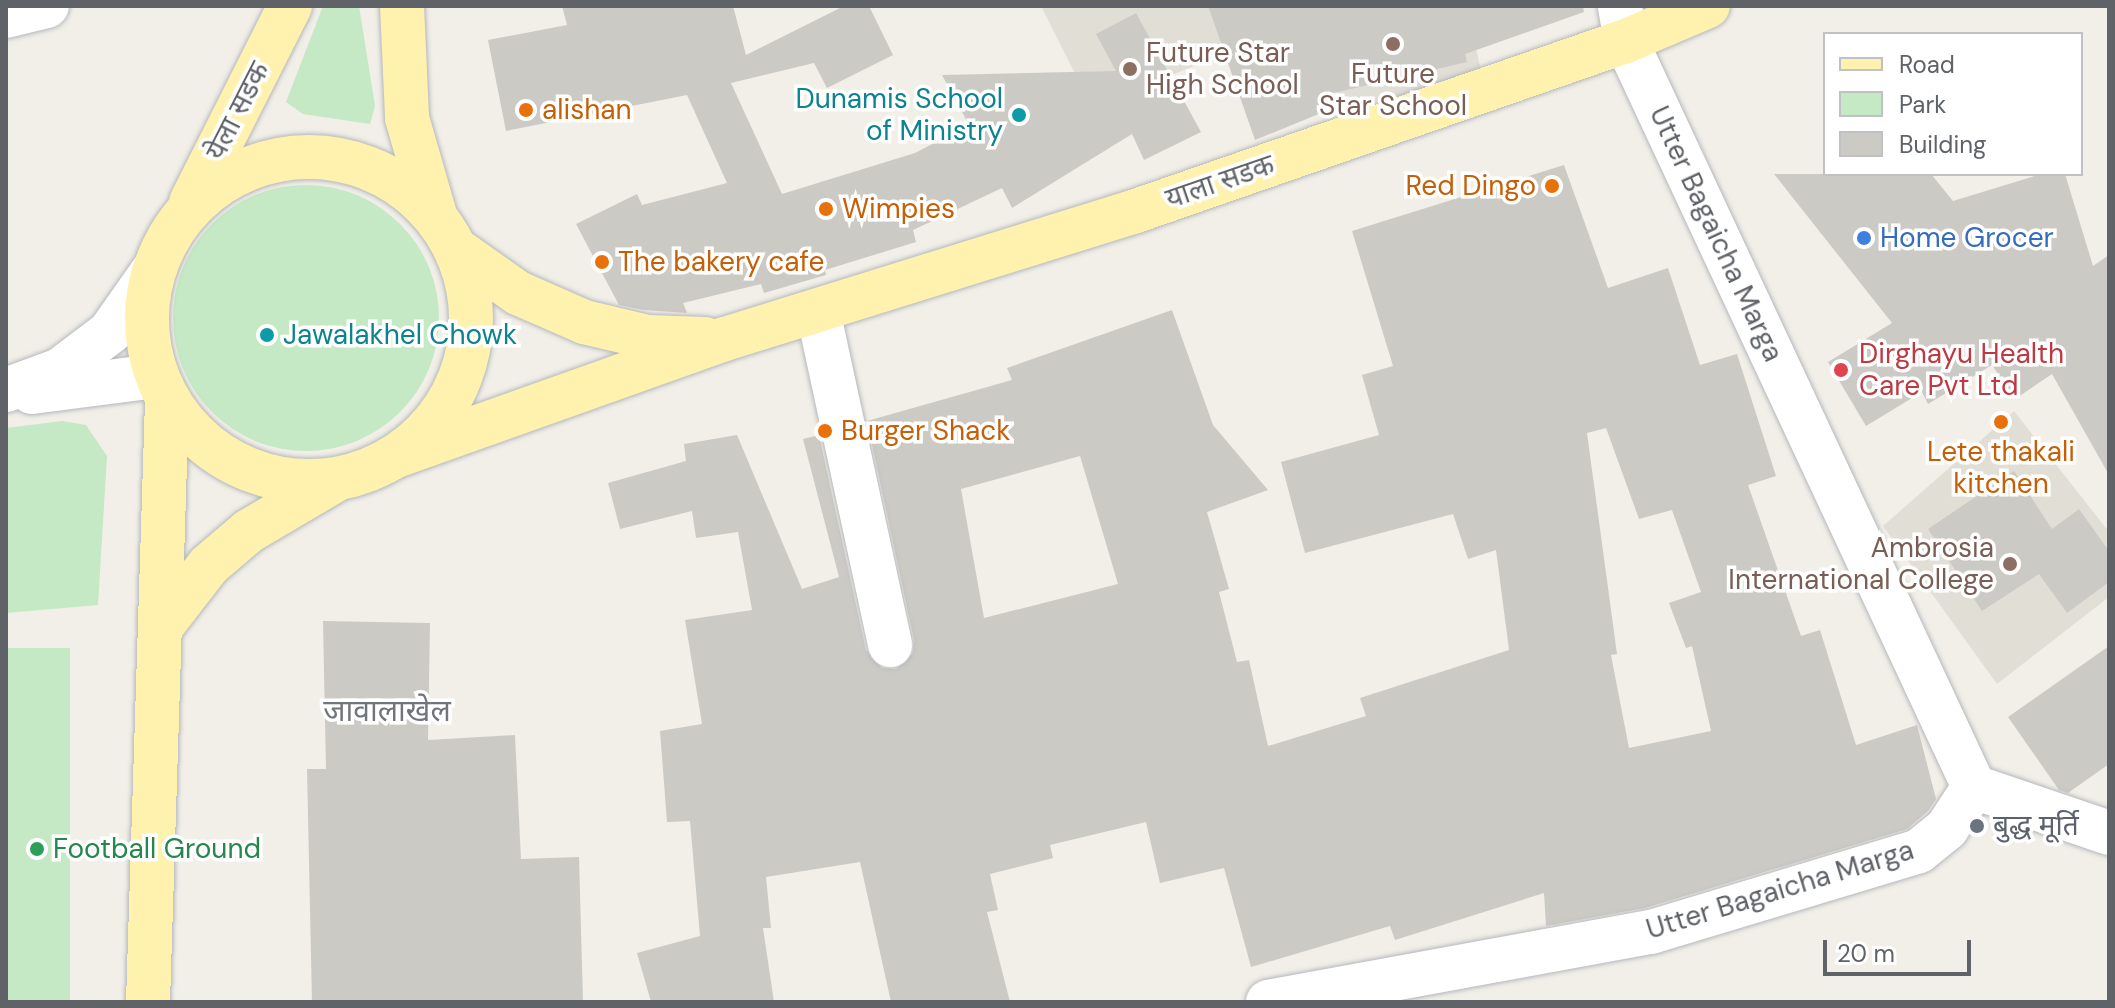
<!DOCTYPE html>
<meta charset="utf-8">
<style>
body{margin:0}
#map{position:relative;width:2115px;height:1008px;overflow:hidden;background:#f1efe8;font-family:"DM Sans","Noto Sans Devanagari",sans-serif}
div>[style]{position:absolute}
.education>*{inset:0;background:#e1ded6}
.green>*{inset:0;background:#c5e8c5;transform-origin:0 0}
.round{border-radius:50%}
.building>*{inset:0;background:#cccac5}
.roads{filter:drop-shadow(0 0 2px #b5b8bc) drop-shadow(0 0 2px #b5b8bc)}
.minor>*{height:44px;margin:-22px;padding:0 22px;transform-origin:22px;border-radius:22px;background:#fff}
.major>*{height:44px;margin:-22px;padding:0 22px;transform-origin:22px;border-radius:22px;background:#fff2af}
.major>.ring{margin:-22px;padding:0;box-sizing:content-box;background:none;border:44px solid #fff2af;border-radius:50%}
.dots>*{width:22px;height:22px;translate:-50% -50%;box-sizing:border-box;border:4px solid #fff;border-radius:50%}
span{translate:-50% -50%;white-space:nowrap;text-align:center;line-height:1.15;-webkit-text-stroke:7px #fff;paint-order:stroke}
.education-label{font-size:28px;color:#785e54}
.left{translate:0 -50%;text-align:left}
.right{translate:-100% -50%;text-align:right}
.culture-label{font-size:28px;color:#0d838f}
.food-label{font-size:28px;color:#c56008}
.street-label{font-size:28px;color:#5f6368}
.shop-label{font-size:28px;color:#366cbe}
.health-label{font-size:28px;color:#be3a42}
.worship-label{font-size:28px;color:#5b616d}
.leisure-label{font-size:28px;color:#27864d}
.neighbourhood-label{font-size:30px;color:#70757a}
.frame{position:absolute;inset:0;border:8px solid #5f6368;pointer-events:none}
.legend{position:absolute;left:1823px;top:32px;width:260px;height:144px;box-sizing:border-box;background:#fff;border:2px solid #bfc1c3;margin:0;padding:10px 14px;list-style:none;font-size:24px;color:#5f6368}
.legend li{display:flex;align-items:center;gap:16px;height:40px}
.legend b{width:40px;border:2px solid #bfc1c3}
.scale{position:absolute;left:1823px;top:940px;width:148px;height:36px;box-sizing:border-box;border:4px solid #5f6368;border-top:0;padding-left:10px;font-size:24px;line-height:28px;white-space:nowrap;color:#5f6368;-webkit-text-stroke:6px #fff;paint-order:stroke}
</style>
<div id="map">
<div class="education">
<i style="clip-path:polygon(1041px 6px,1279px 6px,1283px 30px,1092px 107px)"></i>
<i style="clip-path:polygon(1467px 6px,1482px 75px,1346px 109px,1294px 14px)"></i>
<i style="clip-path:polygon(2014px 411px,2109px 532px,2109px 597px,1997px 684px,1883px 526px)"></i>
</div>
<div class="green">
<i style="clip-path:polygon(323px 6px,359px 6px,375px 106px,370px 124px,303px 114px,286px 102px)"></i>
<i class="round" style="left:173px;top:185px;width:266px;height:266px"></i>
<i style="clip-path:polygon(62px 421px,86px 425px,107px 456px,98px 605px,6px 613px,6px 428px)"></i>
<i style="left:70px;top:648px;width:354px;height:65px;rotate:90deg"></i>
</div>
<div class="building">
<i style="clip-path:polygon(562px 6px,733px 6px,746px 55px,844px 6px,869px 6px,893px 55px,827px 88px,814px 63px,731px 83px,782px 194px,915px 153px,969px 125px,942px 75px,1116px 71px,1096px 34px,1136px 13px,1201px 132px,1144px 160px,1132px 134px,1012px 208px,1002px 188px,913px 230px,916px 242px,825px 270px,826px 275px,764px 293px,761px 284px,683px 303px,687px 313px,644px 310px,619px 305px,576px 224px,637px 194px,642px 205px,727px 183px,687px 95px,506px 131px,488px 40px,567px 25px)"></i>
<i style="clip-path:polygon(1208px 6px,1583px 6px,1584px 12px,1465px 54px,1467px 62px,1325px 95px,1331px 109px,1255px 140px)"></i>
<i style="clip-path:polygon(evenodd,1564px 165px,1608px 288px,1668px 268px,1700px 365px,1737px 354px,1776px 476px,1748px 485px,1801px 636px,1820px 630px,1856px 745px,1917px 725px,1936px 799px,1928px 811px,1907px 829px,1645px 908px,1546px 926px,1544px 893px,1395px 940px,1390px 926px,1251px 967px,1224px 868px,1160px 883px,1146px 822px,1050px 845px,1053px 858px,990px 874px,998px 910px,987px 912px,1010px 1002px,891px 1002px,860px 862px,766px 877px,771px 928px,763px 928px,774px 1002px,651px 1002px,637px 953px,700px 936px,690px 821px,667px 822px,660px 731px,702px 724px,685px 620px,752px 610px,738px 532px,696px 538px,692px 511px,620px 529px,608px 483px,686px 461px,684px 444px,737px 435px,802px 589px,839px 577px,803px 439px,819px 435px,866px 650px,882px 668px,896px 669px,913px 653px,914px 640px,867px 421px,1012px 380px,1007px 368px,1172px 310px,1213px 425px,1268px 490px,1207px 512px,1229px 589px,1219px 592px,1237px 662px,1249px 660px,1268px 746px,1366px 716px,1360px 698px,1509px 650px,1496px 550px,1468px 559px,1453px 514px,1305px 553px,1281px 462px,1379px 435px,1362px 375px,1393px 366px,1352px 231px,1564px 165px,1606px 428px,1639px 519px,1672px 510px,1701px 592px,1669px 603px,1686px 648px,1692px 646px,1711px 731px,1629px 748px,1611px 655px,1617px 654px,1587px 433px,1606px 428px,1564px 165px,1080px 456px,1118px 584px,984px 618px,961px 489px,1080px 456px)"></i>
<i style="clip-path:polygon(1774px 174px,1931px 174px,1953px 201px,2041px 174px,2065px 174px,2093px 266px,2109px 255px,2109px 475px,2052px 374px,2015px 399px,1992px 365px,1928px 404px,1922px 392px,1866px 426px,1828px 362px,1892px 323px)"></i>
<i style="clip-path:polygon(2014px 471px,2052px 529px,2079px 509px,2109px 551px,2109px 582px,2067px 613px,2039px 574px,1982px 611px,1928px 529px)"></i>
<i style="clip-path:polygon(323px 621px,430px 623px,428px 740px,515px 735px,521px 859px,579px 857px,583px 1002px,312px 1002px,307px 769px,326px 769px)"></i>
<i style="clip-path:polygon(2109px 646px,2109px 764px,2068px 793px,2059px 790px,2008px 717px)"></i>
</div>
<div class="roads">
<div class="minor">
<i style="left:6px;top:16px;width:42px;rotate:-13.7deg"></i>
<i style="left:818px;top:311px;width:342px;rotate:77.8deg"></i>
<i style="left:6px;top:390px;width:58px;rotate:-20.3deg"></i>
<i style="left:60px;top:370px;width:63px;rotate:-37.2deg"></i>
<i style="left:110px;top:332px;width:78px;rotate:-54.9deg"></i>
<i style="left:32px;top:392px;width:125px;rotate:-7.4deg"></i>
<i style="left:1974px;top:787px;width:143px;rotate:18.8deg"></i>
<i style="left:1268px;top:1002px;width:389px;rotate:-10.4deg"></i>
<i style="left:1651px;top:932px;width:280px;rotate:-16.8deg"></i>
<i style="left:1919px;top:851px;width:36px;rotate:-39deg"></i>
<i style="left:1947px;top:828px;width:49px;rotate:-56.6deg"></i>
<i style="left:1974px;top:787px;width:823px;rotate:-115.01deg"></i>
<i style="left:1626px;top:41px;width:36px;rotate:-100deg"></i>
</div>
<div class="major">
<i style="left:402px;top:6px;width:112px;rotate:87.4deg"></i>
<i style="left:407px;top:118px;width:101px;rotate:73.9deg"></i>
<i class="ring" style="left:147px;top:157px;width:280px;height:280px"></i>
<i style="left:191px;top:202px;width:220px;rotate:-63.2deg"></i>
<i style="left:457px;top:250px;width:75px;rotate:35.2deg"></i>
<i style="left:518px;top:293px;width:72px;rotate:23.7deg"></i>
<i style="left:584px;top:322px;width:66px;rotate:13.2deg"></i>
<i style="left:648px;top:337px;width:57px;rotate:2deg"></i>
<i style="left:396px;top:456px;width:349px;rotate:-19.6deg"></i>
<i style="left:725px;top:339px;width:427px;rotate:-17.3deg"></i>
<i style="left:1133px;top:212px;width:522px;rotate:-19.13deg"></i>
<i style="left:1626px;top:41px;width:89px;rotate:-23.1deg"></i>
<i style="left:161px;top:627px;width:78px;rotate:-52.3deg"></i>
<i style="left:209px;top:565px;width:52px;rotate:-40.4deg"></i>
<i style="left:249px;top:531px;width:99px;rotate:-30.5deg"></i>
<i style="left:148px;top:1002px;width:602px;rotate:-88.19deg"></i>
</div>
</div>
<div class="dots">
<i style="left:1393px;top:44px;background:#8d6e63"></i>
<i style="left:1130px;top:69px;background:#8d6e63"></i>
<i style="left:526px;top:110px;background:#e8710a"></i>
<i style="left:1019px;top:115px;background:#0f9aa8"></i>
<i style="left:1552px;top:186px;background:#e8710a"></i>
<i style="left:826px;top:209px;background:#e8710a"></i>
<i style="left:1864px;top:238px;background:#3f7fe0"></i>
<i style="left:602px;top:262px;background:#e8710a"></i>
<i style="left:267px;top:335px;background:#0f9aa8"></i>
<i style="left:1841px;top:370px;background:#e0444e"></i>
<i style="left:2001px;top:422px;background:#e8710a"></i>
<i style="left:825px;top:431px;background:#e8710a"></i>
<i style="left:2010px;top:564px;background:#8d6e63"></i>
<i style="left:1977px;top:826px;background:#6b7280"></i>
<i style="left:37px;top:849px;background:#2e9e5b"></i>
</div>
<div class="education-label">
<span class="left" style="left:1146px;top:69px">Future Star<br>High School</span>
<span style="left:1393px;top:90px">Future<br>Star School</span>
<span class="right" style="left:1994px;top:564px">Ambrosia<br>International College</span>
</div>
<div class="culture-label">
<span class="right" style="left:1003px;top:115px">Dunamis School<br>of Ministry</span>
<span class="left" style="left:283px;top:335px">Jawalakhel Chowk</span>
</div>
<div class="food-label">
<span class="left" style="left:542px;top:110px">alishan</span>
<span class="right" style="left:1536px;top:186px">Red Dingo</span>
<span class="left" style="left:842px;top:209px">Wimpies</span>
<span class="left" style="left:618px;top:262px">The bakery cafe</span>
<span class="left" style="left:841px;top:431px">Burger Shack</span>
<span style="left:2001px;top:468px">Lete thakali<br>kitchen</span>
</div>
<div class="street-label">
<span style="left:238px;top:111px;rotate:-63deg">येला सडक</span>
<span style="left:1220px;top:182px;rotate:-19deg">याला सडक</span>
<span style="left:1716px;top:234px;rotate:65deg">Utter Bagaicha Marga</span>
<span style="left:1780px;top:890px;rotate:-17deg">Utter Bagaicha Marga</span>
</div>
<div class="shop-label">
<span class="left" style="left:1880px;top:238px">Home Grocer</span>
</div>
<div class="health-label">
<span class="left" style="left:1859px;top:370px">Dirghayu Health<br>Care Pvt Ltd</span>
</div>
<div class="worship-label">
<span class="left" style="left:1993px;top:826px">बुद्ध मूर्ति</span>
</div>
<div class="leisure-label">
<span class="left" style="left:53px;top:849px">Football Ground</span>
</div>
<div class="neighbourhood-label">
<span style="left:387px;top:711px">जावालाखेल</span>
</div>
<div class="frame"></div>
<ul class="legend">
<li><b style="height:10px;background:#fff2af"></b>Road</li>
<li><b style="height:22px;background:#c5e8c5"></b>Park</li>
<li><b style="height:22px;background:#cccac5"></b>Building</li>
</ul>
<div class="scale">20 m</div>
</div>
